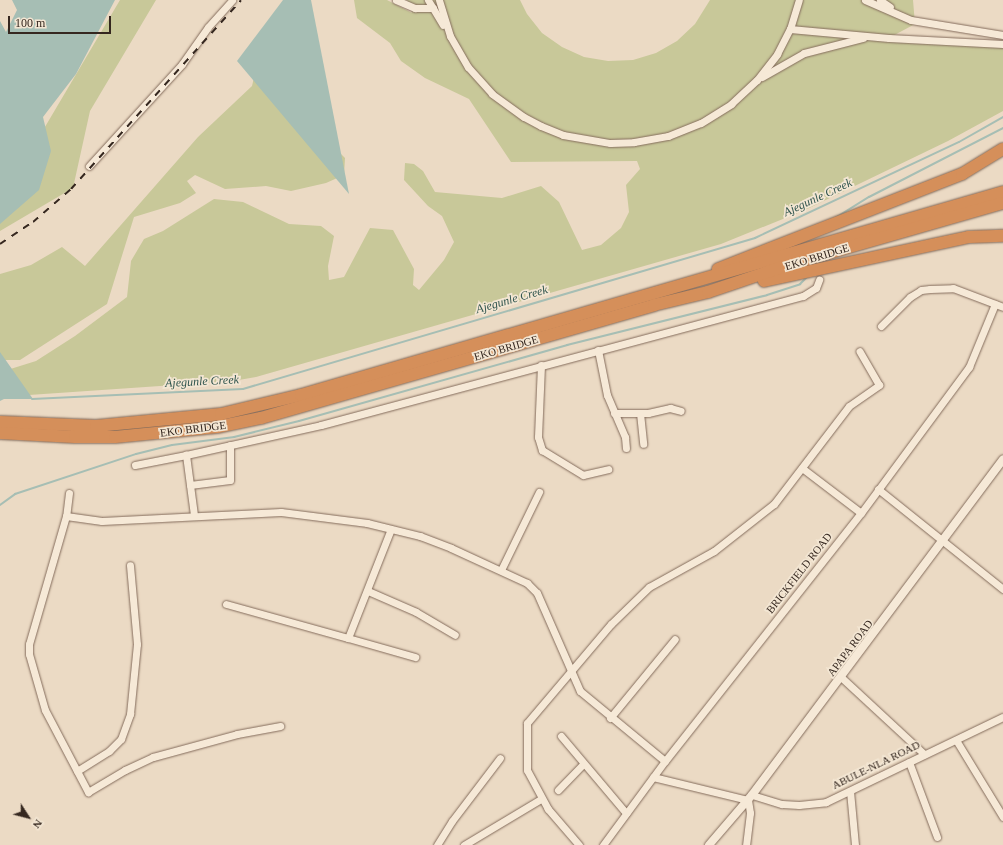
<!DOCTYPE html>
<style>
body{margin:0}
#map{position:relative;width:1003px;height:845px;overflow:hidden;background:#ebdac4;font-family:Georgia,serif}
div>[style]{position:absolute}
.green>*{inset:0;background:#c8c899}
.water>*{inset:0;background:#a6beb4}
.stream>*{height:2px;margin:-1px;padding:0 1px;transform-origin:1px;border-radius:1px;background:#a6beb4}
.roads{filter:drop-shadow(0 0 1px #846c5c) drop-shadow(0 0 1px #846c5c)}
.minor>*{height:7px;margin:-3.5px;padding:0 3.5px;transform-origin:3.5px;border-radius:3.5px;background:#f6e9d7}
.tertiary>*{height:8px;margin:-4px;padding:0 4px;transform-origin:4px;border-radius:4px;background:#f6e9d7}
.motorway>*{height:12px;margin:-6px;padding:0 6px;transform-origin:6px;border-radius:6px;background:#d58f5a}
.rail>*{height:2px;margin-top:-1px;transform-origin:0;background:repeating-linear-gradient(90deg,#35271f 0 7px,transparent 0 14px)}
span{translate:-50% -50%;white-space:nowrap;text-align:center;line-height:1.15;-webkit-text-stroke:3.5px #f3e6d3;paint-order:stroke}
.street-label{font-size:11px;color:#35271f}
.water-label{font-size:12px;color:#2f544d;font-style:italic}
.north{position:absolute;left:8px;top:797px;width:40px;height:40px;-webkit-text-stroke:3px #f3e6d3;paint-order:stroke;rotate:126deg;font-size:11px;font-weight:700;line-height:16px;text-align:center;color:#35271f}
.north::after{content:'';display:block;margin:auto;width:14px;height:18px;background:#35271f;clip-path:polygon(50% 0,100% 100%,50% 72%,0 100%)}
.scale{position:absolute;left:8px;top:16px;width:103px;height:18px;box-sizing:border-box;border:2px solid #35271f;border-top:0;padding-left:5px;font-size:12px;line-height:14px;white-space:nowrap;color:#35271f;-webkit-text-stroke:3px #f3e6d3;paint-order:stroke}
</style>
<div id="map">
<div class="green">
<i style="clip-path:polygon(120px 0,156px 0,90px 111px,73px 188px,0 231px,0 203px)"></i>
<i style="clip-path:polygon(354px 0,387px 0,412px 13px,407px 0,520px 0,527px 14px,542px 33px,562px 47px,584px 57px,608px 61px,633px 60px,656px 53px,677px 41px,695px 24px,710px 0,913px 0,915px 24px,887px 39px,1003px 45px,1003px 111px,948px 141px,805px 210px,721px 244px,256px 377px,233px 381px,29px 395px,4px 371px,36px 361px,75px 336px,127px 297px,131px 261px,144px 239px,163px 231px,214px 199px,243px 202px,289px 224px,321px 226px,334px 236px,328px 266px,329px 280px,344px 277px,370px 228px,393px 230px,414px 269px,413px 285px,419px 290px,444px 260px,454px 242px,442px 216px,428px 206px,404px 180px,405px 163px,414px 164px,423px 171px,435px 192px,502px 198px,541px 186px,559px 202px,582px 250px,601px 245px,621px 228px,629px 212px,626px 185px,640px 169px,637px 161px,511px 162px,469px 99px,425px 78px,401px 61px,390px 43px,357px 18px)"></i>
<i style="clip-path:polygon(256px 69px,345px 158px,344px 175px,326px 183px,291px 191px,266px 186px,225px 189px,195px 175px,187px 181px,196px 193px,180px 203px,134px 217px,107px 304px,20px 360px,0 360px,0 274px,31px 265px,62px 247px,85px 266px,198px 137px,252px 86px)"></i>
</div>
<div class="water">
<i style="clip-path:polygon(12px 0,115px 0,76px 74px,43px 117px,51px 151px,39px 190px,0 224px,0 21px,6px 32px,17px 10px)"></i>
<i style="clip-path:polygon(283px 0,311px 0,349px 194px,237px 61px)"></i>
<i style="clip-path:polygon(0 352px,33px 399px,4px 399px,0 401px)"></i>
</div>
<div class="stream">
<i style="left:835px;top:218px;width:40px;rotate:-32deg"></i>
<i style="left:869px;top:197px;width:151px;rotate:-27.2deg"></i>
<i style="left:32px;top:399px;width:211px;rotate:-2.7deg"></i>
<i style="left:243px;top:389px;width:534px;rotate:-16.43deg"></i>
<i style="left:755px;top:238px;width:225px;rotate:-25.2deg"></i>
<i style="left:959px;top:142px;width:51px;rotate:-29.6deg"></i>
<i style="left:0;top:505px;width:19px;rotate:-36deg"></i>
<i style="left:15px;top:494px;width:127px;rotate:-18.3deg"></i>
<i style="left:136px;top:454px;width:37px;rotate:-14deg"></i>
<i style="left:172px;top:445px;width:63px;rotate:-7.4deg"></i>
<i style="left:234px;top:437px;width:67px;rotate:-13.8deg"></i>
<i style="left:299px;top:421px;width:279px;rotate:-15.8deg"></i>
<i style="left:567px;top:345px;width:206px;rotate:-14deg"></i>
<i style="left:767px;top:295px;width:35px;rotate:-18deg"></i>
<i style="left:800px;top:284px;width:11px;rotate:-45deg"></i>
</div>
<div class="roads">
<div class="minor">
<i style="left:396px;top:0;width:21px;rotate:23deg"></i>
<i style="left:415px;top:8px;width:18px"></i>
<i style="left:428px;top:0;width:29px;rotate:59deg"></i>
<i style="left:439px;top:0;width:38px;rotate:73deg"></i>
<i style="left:450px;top:36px;width:36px;rotate:60deg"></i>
<i style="left:468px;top:67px;width:36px;rotate:48deg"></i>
<i style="left:492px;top:94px;width:39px;rotate:36deg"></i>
<i style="left:524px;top:117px;width:19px;rotate:28deg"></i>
<i style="left:541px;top:126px;width:24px;rotate:22deg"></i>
<i style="left:563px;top:135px;width:48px;rotate:9.7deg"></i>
<i style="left:610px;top:143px;width:24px;rotate:-2deg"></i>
<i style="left:634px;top:142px;width:35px;rotate:-10deg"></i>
<i style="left:668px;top:136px;width:35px;rotate:-22deg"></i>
<i style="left:701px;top:123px;width:36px;rotate:-32deg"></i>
<i style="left:731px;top:104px;width:35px;rotate:-43deg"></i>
<i style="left:757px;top:80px;width:33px;rotate:-52deg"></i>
<i style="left:777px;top:54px;width:28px;rotate:-63deg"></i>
<i style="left:790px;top:29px;width:30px;rotate:-73deg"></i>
<i style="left:865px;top:0;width:50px;rotate:23.5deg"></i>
<i style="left:911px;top:20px;width:93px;rotate:9.3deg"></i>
<i style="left:880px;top:0;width:12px;rotate:35deg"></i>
<i style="left:790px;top:29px;width:99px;rotate:5.2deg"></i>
<i style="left:889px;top:38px;width:114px;rotate:3deg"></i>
<i style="left:762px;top:77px;width:48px;rotate:-29.7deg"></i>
<i style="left:804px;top:53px;width:61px;rotate:-14.3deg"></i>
<i style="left:89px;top:166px;width:138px;rotate:-47.6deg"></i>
<i style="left:182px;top:64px;width:45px;rotate:-54.9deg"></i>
<i style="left:208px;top:27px;width:36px;rotate:-48deg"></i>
<i style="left:881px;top:326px;width:41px;rotate:-45deg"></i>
<i style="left:910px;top:297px;width:13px;rotate:-32deg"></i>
<i style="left:921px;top:290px;width:9px;rotate:-6deg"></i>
<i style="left:930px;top:289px;width:23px;rotate:-2deg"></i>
<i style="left:953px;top:288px;width:53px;rotate:20.8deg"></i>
<i style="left:598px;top:350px;width:46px;rotate:78.7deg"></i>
<i style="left:607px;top:395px;width:46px;rotate:66.8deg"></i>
<i style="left:625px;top:437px;width:11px;rotate:85deg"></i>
<i style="left:541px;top:365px;width:72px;rotate:92.4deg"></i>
<i style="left:538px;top:437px;width:14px;rotate:73deg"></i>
<i style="left:542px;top:450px;width:48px;rotate:31.4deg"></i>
<i style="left:583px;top:475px;width:26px;rotate:-13deg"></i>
<i style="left:614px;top:413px;width:34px"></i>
<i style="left:648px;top:413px;width:23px;rotate:-13deg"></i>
<i style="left:670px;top:408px;width:11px;rotate:15deg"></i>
<i style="left:640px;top:413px;width:31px;rotate:84deg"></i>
<i style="left:135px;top:465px;width:52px;rotate:-11.1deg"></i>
<i style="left:802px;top:468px;width:74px;rotate:37.3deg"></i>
<i style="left:190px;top:485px;width:40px;rotate:-7.1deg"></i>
<i style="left:230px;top:480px;width:35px;rotate:-90deg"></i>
<i style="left:878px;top:489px;width:160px;rotate:38.7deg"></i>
<i style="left:69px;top:493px;width:23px;rotate:97deg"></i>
<i style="left:66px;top:516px;width:133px;rotate:106.1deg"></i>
<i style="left:29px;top:644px;width:10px;rotate:90deg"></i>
<i style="left:29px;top:654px;width:58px;rotate:74.1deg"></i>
<i style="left:45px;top:710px;width:93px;rotate:62.3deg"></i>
<i style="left:88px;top:792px;width:43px;rotate:-30.7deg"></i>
<i style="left:125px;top:770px;width:31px;rotate:-25deg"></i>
<i style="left:153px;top:757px;width:87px;rotate:-15.3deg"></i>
<i style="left:237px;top:734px;width:44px;rotate:-10.5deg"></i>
<i style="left:194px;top:515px;width:61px;rotate:-97.6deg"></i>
<i style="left:186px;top:455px;width:138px;rotate:-12.5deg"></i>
<i style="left:321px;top:425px;width:499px;rotate:-15deg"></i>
<i style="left:803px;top:296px;width:15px;rotate:-32deg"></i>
<i style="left:816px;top:288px;width:9px;rotate:-69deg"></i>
<i style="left:66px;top:516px;width:36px;rotate:8deg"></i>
<i style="left:102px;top:521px;width:179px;rotate:-2.9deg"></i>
<i style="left:281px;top:512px;width:87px;rotate:7.3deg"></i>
<i style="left:367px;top:523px;width:55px;rotate:13.8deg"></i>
<i style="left:420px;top:536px;width:33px;rotate:21deg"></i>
<i style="left:451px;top:548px;width:84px;rotate:24.7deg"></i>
<i style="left:527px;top:583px;width:14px;rotate:45deg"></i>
<i style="left:537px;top:593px;width:107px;rotate:66.3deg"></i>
<i style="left:580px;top:691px;width:110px;rotate:39.5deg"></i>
<i style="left:501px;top:570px;width:87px;rotate:-64deg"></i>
<i style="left:368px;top:591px;width:52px;rotate:23.6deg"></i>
<i style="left:416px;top:612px;width:45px;rotate:30.5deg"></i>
<i style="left:226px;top:604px;width:127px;rotate:15.6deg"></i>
<i style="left:348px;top:638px;width:117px;rotate:-68.5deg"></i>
<i style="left:348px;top:638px;width:70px;rotate:15.8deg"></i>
<i style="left:842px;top:678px;width:112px;rotate:42.8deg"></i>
<i style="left:610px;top:718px;width:102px;rotate:-50.6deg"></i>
<i style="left:561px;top:736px;width:101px;rotate:49.8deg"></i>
<i style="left:956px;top:740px;width:90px;rotate:58.6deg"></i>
<i style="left:909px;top:762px;width:80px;rotate:69.5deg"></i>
<i style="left:77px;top:771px;width:38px;rotate:-32deg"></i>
<i style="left:109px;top:751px;width:17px;rotate:-45deg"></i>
<i style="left:121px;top:739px;width:27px;rotate:-70deg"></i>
<i style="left:130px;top:714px;width:70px;rotate:-84.3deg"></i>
<i style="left:137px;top:644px;width:79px;rotate:-95.1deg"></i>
<i style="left:653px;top:777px;width:98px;rotate:13.6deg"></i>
<i style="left:748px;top:800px;width:13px;rotate:81deg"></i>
<i style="left:750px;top:813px;width:32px;rotate:97deg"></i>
<i style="left:558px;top:790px;width:36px;rotate:-46deg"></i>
<i style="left:850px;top:791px;width:54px;rotate:84.7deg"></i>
<i style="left:752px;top:795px;width:31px;rotate:17deg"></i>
<i style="left:782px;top:804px;width:17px;rotate:3deg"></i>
<i style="left:799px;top:805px;width:27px;rotate:-6deg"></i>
<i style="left:826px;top:802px;width:196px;rotate:-25.7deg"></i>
<i style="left:437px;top:845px;width:28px;rotate:-58deg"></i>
<i style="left:452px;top:821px;width:79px;rotate:-52.7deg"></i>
<i style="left:464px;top:845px;width:90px;rotate:-30.9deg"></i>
<i style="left:579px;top:845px;width:48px;rotate:-130.7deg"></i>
<i style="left:548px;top:809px;width:44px;rotate:-118.3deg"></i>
<i style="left:527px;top:770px;width:47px;rotate:-90deg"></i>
<i style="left:527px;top:723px;width:130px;rotate:-49.7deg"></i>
<i style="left:611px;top:624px;width:53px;rotate:-44.2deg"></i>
<i style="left:649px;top:587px;width:74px;rotate:-29deg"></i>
<i style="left:714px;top:551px;width:76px;rotate:-38.1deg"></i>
<i style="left:774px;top:504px;width:123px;rotate:-52.6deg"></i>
<i style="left:849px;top:406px;width:37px;rotate:-35deg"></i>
<i style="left:879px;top:385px;width:39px;rotate:-120deg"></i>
<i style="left:603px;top:845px;width:104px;rotate:-53.6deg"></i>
<i style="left:665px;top:761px;width:316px;rotate:-51.7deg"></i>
<i style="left:861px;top:513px;width:182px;rotate:-53.5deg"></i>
<i style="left:969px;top:367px;width:68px;rotate:-67.6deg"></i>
</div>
<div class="tertiary">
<i style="left:709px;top:845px;width:66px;rotate:-49.3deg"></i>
<i style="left:752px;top:795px;width:419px;rotate:-53.2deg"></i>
</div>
<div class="motorway">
<i style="left:718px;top:269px;width:262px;rotate:-21.3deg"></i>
<i style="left:962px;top:174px;width:48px;rotate:-31.4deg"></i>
<i style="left:764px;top:281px;width:210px;rotate:-12.1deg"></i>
<i style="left:969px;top:237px;width:34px;rotate:-2deg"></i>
<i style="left:0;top:422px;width:96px;rotate:2.4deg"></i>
<i style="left:96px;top:426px;width:126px;rotate:-5.5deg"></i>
<i style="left:221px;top:414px;width:82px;rotate:-13.4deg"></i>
<i style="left:301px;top:395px;width:731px;rotate:-16.13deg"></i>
<i style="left:0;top:433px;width:75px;rotate:3.1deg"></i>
<i style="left:75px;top:437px;width:40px"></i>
<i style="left:115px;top:437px;width:102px;rotate:-5.6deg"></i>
<i style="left:217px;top:427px;width:45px;rotate:-11.6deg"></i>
<i style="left:261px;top:418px;width:409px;rotate:-16deg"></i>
<i style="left:654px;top:305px;width:56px;rotate:-13.5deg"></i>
<i style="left:708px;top:292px;width:94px;rotate:-18.6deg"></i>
<i style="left:797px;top:262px;width:214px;rotate:-16deg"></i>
</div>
</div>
<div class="rail">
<i style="left:0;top:244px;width:40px;rotate:-34deg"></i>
<i style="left:33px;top:222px;width:50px;rotate:-41deg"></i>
<i style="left:71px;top:189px;width:254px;rotate:-48deg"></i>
</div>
<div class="street-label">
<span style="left:817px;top:257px;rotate:-17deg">EKO BRIDGE</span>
<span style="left:506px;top:348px;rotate:-16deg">EKO BRIDGE</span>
<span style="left:193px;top:429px;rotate:-7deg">EKO BRIDGE</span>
<span style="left:799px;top:573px;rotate:-52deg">BRICKFIELD ROAD</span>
<span style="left:850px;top:648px;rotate:-53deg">APAPA ROAD</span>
<span style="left:876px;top:765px;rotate:-26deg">ABULE-NLA ROAD</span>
</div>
<div class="water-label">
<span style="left:818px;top:198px;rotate:-25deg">Ajegunle Creek</span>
<span style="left:512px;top:300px;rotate:-16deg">Ajegunle Creek</span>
<span style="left:202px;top:382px;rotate:-3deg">Ajegunle Creek</span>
</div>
<div class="north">N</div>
<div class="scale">100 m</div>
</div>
